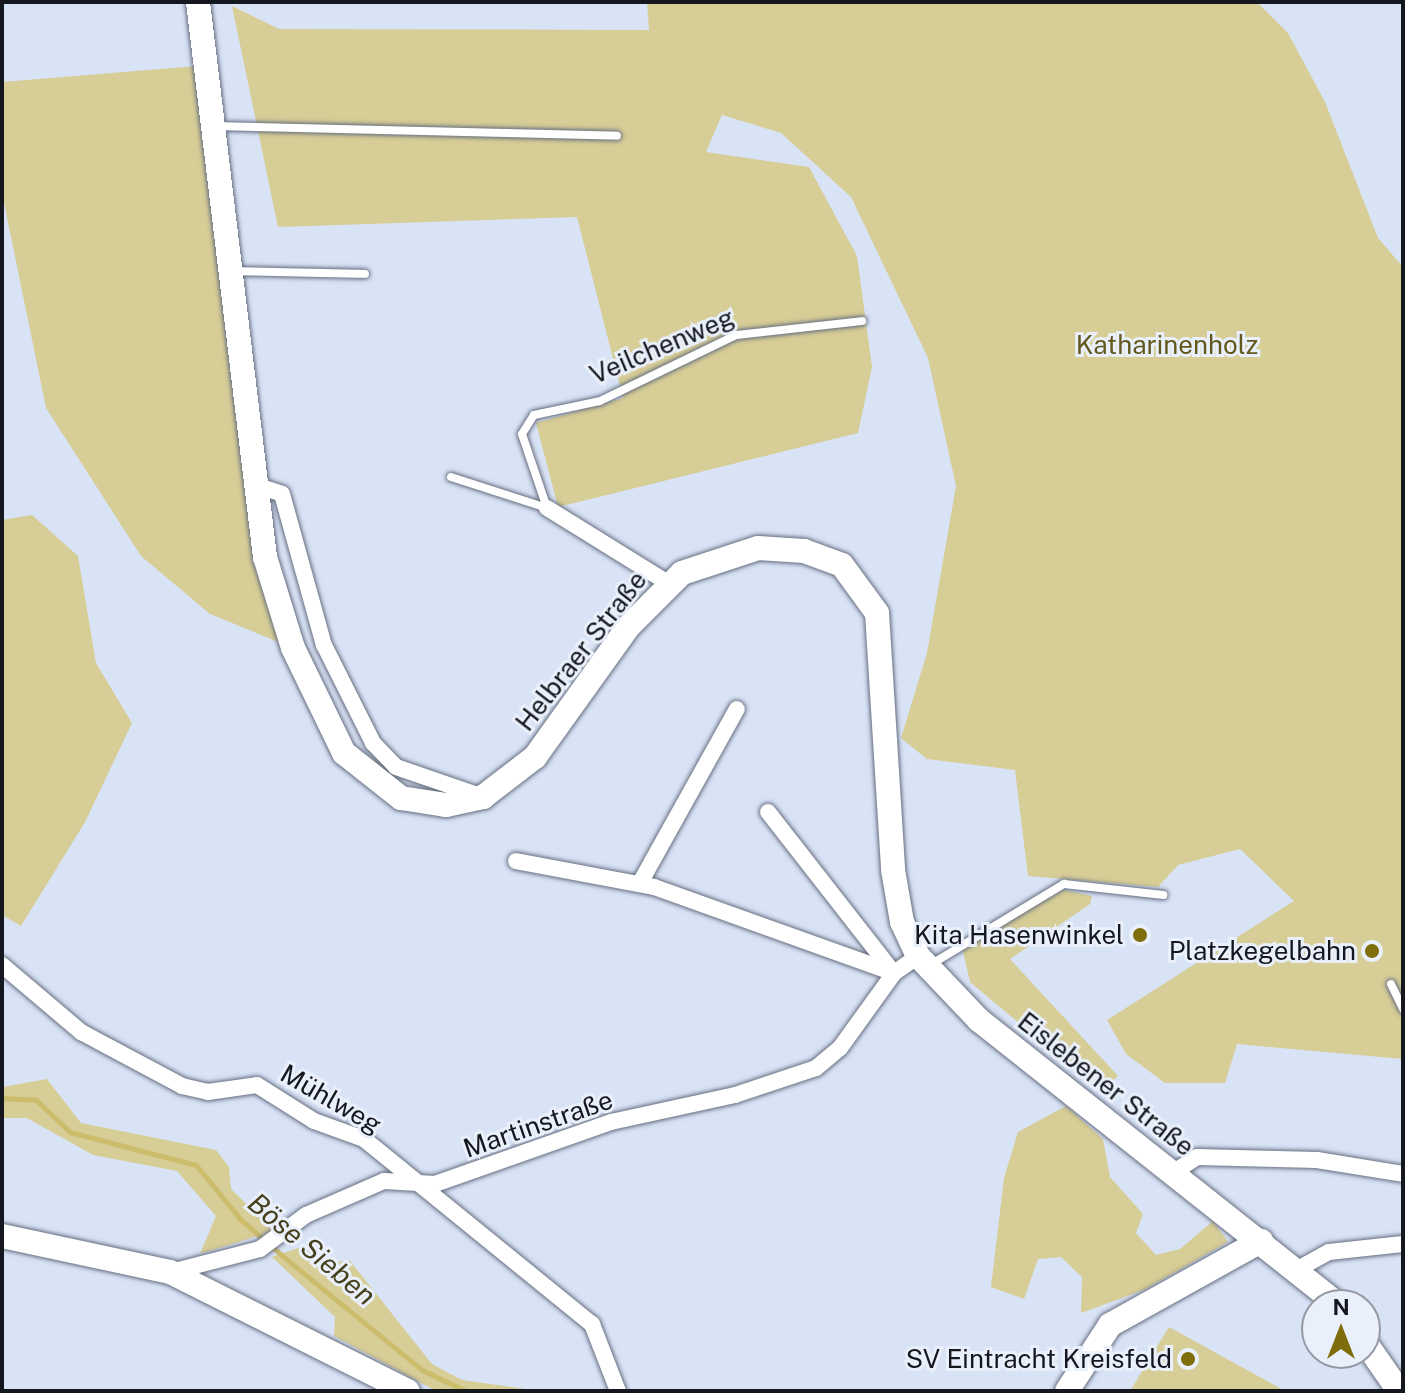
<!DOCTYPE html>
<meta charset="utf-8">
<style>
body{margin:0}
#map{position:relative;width:1405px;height:1393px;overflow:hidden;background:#d9e3f6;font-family:"Public Sans",sans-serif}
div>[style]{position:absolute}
.green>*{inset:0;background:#d7cd96}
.stream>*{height:5px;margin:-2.5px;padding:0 2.5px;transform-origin:2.5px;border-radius:2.5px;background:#ccbd6d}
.roads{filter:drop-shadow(0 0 2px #666f80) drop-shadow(0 0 2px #666f80)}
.lane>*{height:8px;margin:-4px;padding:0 4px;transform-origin:4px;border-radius:4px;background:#fff}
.street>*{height:16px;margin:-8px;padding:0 8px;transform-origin:8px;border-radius:8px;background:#fff}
.secondary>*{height:24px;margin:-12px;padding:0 12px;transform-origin:12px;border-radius:12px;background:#fff}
.dots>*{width:22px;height:22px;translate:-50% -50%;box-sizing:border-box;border:4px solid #eaf0fb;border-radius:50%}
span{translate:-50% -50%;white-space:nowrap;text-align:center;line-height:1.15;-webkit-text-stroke:6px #eaf0fb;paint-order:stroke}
.park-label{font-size:26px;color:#62581c}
.street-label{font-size:26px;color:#14171e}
.poi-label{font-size:26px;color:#14171e}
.right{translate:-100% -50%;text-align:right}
.water-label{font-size:28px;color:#47411d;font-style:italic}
.frame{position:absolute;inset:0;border:4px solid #14171e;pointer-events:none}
.north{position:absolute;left:1301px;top:1289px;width:80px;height:80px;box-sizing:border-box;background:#eaf0fb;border:2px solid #9499a3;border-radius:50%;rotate:0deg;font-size:22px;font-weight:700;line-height:32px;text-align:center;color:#14171e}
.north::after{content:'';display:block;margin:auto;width:28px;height:36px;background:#7e6e0b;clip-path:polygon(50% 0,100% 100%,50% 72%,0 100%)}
</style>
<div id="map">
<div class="green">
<i style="clip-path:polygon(647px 2px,1257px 2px,1288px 33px,1325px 102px,1378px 238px,1403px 267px,1403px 1059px,1237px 1044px,1225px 1083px,1165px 1083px,1126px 1054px,1107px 1020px,1294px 901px,1240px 849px,1178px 865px,1158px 887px,1028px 876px,1015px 770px,927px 759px,901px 738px,927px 653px,956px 486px,928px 358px,851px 197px,781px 133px,722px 115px,706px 152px,809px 167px,857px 256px,872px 367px,858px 433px,558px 507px,536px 423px,623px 398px,577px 217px,278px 227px,232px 6px,279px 29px,649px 30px)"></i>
<i style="clip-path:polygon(197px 66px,250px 413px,293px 648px,210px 614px,141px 556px,46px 408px,2px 193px,2px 82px)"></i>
<i style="clip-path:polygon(32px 515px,78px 556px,96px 663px,132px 723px,85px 822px,21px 926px,2px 915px,2px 520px)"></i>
<i style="clip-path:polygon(1064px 890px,1092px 896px,1090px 904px,1010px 959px,1118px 1076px,1101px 1092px,970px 982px,962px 947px)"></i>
<i style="clip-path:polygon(47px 1079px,81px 1123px,216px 1150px,229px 1167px,231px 1189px,274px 1231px,200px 1254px,216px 1216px,177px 1171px,93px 1155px,27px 1118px,2px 1118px,2px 1087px)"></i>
<i style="clip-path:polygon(1066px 1106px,1103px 1139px,1110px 1177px,1143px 1214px,1136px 1233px,1156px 1255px,1180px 1249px,1213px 1221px,1228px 1242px,1144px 1290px,1081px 1313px,1082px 1277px,1061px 1257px,1038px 1259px,1024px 1299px,991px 1287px,1004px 1178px,1018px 1132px)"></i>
<i style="clip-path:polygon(307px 1245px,326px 1262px,350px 1261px,432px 1364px,462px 1380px,539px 1391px,436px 1391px,334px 1336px,335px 1317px,272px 1257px)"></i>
<i style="clip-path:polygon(1169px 1327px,1285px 1391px,1130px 1391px)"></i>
</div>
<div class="stream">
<i style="left:2px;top:1098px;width:34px;rotate:3deg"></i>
<i style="left:36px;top:1100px;width:47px;rotate:43.3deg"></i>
<i style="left:70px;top:1132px;width:130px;rotate:14.7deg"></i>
<i style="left:196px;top:1165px;width:71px;rotate:50.7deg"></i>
<i style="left:241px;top:1220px;width:66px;rotate:40.7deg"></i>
<i style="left:291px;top:1263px;width:169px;rotate:39.2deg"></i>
<i style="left:422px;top:1370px;width:49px;rotate:25.5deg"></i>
</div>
<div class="roads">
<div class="lane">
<i style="left:218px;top:126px;width:399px;rotate:1.4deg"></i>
<i style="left:233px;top:271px;width:132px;rotate:1.3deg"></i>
<i style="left:451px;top:477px;width:101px;rotate:17.9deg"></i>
<i style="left:547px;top:508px;width:78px;rotate:-108.7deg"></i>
<i style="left:522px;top:434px;width:22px;rotate:-58deg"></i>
<i style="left:534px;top:415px;width:67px;rotate:-12deg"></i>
<i style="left:600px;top:401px;width:151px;rotate:-25.9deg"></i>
<i style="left:736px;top:335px;width:127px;rotate:-6.3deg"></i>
<i style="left:930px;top:965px;width:157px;rotate:-31.2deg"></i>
<i style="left:1064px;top:884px;width:100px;rotate:6.3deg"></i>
<i style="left:1391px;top:984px;width:28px;rotate:64deg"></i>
</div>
<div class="street">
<i style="left:255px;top:485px;width:28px;rotate:18deg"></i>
<i style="left:282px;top:494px;width:157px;rotate:74.5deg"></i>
<i style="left:324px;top:645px;width:110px;rotate:63.4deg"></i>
<i style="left:373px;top:743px;width:33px;rotate:46deg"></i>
<i style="left:396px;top:767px;width:92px;rotate:19deg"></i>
<i style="left:547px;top:508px;width:142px;rotate:31.8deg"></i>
<i style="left:768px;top:812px;width:204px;rotate:52deg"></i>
<i style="left:516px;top:861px;width:140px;rotate:10.7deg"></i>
<i style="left:654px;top:887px;width:255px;rotate:19.7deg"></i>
<i style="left:640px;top:883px;width:199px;rotate:-60.9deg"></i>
<i style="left:2px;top:965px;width:104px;rotate:40.3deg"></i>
<i style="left:81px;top:1032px;width:115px;rotate:28.1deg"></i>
<i style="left:182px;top:1086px;width:27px;rotate:13deg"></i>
<i style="left:208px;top:1092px;width:49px;rotate:-8.1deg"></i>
<i style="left:257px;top:1085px;width:67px;rotate:32.3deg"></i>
<i style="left:314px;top:1121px;width:53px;rotate:19.8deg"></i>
<i style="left:364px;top:1139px;width:294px;rotate:39.1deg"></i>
<i style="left:592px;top:1324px;width:72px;rotate:68.8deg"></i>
<i style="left:1174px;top:1172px;width:27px;rotate:-33deg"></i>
<i style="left:1197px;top:1157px;width:120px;rotate:1.4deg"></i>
<i style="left:1317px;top:1160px;width:87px;rotate:9.2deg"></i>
<i style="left:1298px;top:1269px;width:35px;rotate:-29deg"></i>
<i style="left:1329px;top:1252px;width:74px;rotate:-6.2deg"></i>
<i style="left:171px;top:1272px;width:92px;rotate:-14.5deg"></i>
<i style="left:260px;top:1249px;width:57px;rotate:-36.5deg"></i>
<i style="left:306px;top:1215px;width:85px;rotate:-23.6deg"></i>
<i style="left:384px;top:1181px;width:51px;rotate:3.4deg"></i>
<i style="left:435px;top:1184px;width:187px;rotate:-19.4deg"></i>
<i style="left:611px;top:1122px;width:127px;rotate:-12.3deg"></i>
<i style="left:735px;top:1095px;width:85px;rotate:-18.4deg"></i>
<i style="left:816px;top:1068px;width:31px;rotate:-40deg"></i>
<i style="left:840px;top:1048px;width:92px;rotate:-54.2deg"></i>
<i style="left:894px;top:973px;width:29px;rotate:-35deg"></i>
</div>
<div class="secondary">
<i style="left:198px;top:2px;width:559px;rotate:83.12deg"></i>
<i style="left:265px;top:557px;width:95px;rotate:72.9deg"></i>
<i style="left:293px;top:648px;width:117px;rotate:64.1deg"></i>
<i style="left:344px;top:753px;width:73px;rotate:38.3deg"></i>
<i style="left:401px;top:798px;width:46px;rotate:8.8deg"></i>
<i style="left:446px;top:805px;width:38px;rotate:-12deg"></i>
<i style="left:483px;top:797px;width:66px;rotate:-37.6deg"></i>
<i style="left:535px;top:757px;width:160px;rotate:-54.4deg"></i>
<i style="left:628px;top:627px;width:76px;rotate:-45deg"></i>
<i style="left:682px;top:573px;width:80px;rotate:-18.2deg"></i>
<i style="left:758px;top:548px;width:46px;rotate:3.7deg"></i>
<i style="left:804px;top:551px;width:40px;rotate:20.2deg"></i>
<i style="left:842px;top:565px;width:59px;rotate:53.9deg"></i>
<i style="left:877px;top:613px;width:257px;rotate:86.4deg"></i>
<i style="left:893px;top:870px;width:53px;rotate:80.2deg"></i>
<i style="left:902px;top:922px;width:38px;rotate:65deg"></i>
<i style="left:918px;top:956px;width:88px;rotate:46.4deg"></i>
<i style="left:979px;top:1020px;width:458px;rotate:38.4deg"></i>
<i style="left:2px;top:1236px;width:172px;rotate:12.1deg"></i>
<i style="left:170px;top:1272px;width:266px;rotate:26.6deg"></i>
<i style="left:1365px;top:1342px;width:60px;rotate:55.2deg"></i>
<i style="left:1067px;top:1391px;width:79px;rotate:-56.9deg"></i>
<i style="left:1110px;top:1325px;width:173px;rotate:-29.1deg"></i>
</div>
</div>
<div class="dots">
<i style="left:1140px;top:935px;background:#7e6e0b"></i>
<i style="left:1372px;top:951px;background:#7e6e0b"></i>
<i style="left:1188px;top:1359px;background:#7e6e0b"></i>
</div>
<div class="park-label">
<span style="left:1167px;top:345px">Katharinenholz</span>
</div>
<div class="street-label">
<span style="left:662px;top:346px;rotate:-23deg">Veilchenweg</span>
<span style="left:581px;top:651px;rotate:-52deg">Helbraer Straße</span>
<span style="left:1106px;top:1084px;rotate:38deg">Eislebener Straße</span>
<span style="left:331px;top:1099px;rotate:30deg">Mühlweg</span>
<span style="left:538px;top:1124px;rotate:-19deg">Martinstraße</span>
</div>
<div class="poi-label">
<span class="right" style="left:1124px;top:935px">Kita Hasenwinkel</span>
<span class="right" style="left:1356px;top:951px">Platzkegelbahn</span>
<span class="right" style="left:1172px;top:1359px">SV Eintracht Kreisfeld</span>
</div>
<div class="water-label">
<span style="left:312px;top:1249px;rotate:40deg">Böse Sieben</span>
</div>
<div class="frame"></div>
<div class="north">N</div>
</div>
